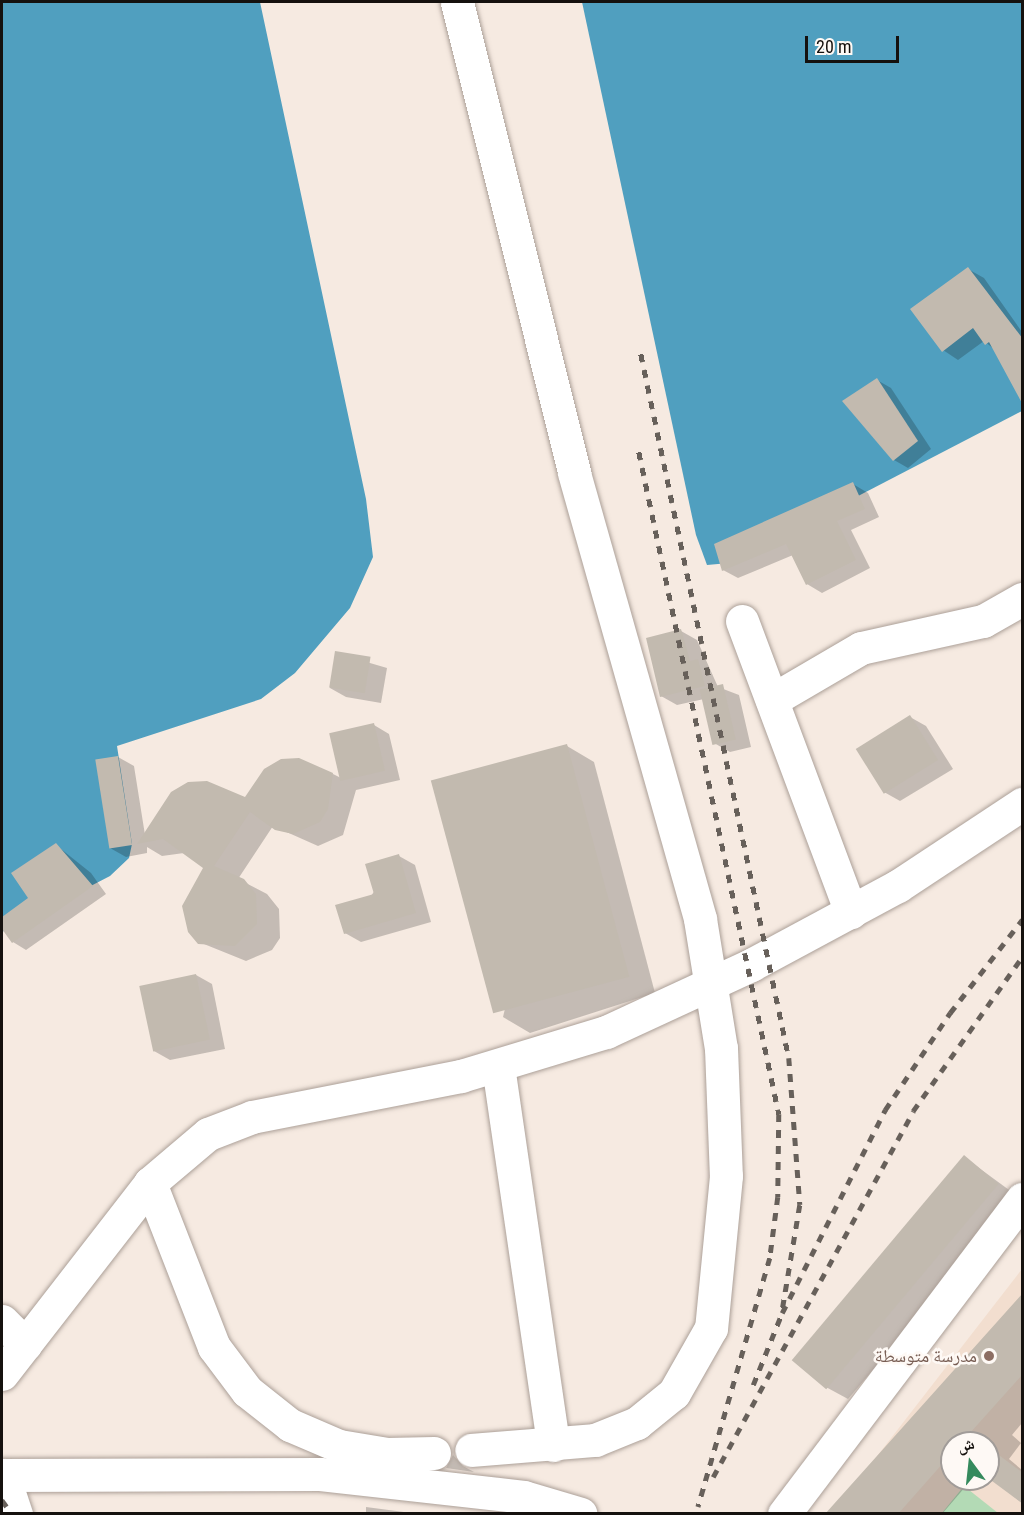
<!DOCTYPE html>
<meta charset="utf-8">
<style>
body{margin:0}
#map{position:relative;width:1024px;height:1515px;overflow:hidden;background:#f6eae1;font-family:"Roboto Condensed","Noto Naskh Arabic",sans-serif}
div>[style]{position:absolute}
.education>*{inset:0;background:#f2decf}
.green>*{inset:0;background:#b3dab5}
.water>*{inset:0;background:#509fbf}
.shadow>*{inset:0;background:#0003}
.building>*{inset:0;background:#c2baaf;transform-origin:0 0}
.roads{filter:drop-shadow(0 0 2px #aca098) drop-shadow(0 0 2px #aca098)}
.minor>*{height:33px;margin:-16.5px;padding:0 16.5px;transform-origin:16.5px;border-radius:16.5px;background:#fff}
.major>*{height:33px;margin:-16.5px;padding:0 16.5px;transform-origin:16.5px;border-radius:16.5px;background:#fff}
.rail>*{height:4.5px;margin-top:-2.25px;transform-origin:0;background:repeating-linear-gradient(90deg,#67605a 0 8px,transparent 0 16px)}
.dots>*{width:16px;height:16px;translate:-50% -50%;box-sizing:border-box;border:3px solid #fef9f5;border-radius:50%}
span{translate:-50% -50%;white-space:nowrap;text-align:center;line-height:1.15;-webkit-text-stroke:5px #fef9f5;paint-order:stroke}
.education-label{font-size:18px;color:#785e54}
.right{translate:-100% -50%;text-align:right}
.frame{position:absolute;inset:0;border:3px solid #15110e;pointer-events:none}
.north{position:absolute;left:940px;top:1431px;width:60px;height:60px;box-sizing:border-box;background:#fef9f5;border:2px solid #a19c99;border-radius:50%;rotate:345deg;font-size:16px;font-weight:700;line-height:24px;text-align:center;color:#15110e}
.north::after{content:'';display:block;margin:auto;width:21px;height:27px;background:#358a5d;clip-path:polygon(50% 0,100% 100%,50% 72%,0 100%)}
.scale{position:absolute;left:805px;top:36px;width:94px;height:27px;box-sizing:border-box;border:3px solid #15110e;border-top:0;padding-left:8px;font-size:18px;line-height:21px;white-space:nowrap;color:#15110e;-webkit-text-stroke:4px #fef9f5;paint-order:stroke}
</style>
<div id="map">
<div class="education">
<i style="clip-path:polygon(evenodd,1022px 1269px,1022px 1513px,833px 1513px,1022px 1269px,952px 1443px,988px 1443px,988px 1479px,952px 1479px,952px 1443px)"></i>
</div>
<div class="green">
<i style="clip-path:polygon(964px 1486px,998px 1513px,942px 1513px)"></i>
</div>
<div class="water">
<i style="clip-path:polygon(2px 2px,260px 2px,366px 499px,373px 557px,350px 608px,295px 673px,261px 699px,117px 746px,132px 844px,129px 858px,110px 876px,2px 932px)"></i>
<i style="clip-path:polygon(582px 2px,1022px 2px,1022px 411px,729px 563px,707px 565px,696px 535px)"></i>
</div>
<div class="shadow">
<i style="clip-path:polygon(968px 269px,984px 278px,1022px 332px,1022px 402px,994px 349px,984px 341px,958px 360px,943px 350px)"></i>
<i style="clip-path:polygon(877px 380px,891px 388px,931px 449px,908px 468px,894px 460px)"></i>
<i style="clip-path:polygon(853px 484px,868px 493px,879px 517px,851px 530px,870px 568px,822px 593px,807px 584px,793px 555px,738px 578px,723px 570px)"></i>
<i style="clip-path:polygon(681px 631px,697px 640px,718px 687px,739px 695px,751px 747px,730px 752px,714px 743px,704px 699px,677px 705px,661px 696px)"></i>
<i style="clip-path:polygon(336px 653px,387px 668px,381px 703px,346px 697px,330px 688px)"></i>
<i style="clip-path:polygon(910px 717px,926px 726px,953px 769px,900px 801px,884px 792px)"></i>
<i style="clip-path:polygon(374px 725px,389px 734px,400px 780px,356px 790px,343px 835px,318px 846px,273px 826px,238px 879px,267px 894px,279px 909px,280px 938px,272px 950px,246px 961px,199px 942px,205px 868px,184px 853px,162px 856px,147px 847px,147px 853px,126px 857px,110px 848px,118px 757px,134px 766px,145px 835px,246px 799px,333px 774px,341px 778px)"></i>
<i style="clip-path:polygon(567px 746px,594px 762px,655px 993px,530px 1033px,503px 1017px)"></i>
<i style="clip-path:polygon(56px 845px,91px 873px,106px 894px,26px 950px,13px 942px,2px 919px,31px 898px)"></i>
<i style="clip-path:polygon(399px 856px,415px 865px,431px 922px,361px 942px,345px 933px)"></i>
<i style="clip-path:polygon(196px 975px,212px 984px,225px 1049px,170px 1060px,154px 1051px)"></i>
<i style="clip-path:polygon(964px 1157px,1020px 1198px,848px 1399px,824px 1386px)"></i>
<i style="clip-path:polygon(1022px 1295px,1022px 1423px,1012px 1435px,1021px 1443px,1009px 1459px,1022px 1470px,1022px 1503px,988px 1476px,988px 1443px,952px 1443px,952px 1479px,972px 1479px,942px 1514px,827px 1514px)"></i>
<i style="clip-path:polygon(453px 1455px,463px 1466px,474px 1472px,446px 1468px)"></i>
<i style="clip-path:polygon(366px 1507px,419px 1514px,366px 1514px)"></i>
</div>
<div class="building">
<i style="clip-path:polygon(968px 267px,1023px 339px,1023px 405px,989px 342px,985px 345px,973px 328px,942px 352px,910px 309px)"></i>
<i style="clip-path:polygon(877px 378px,918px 441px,893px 461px,842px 401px)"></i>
<i style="clip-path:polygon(853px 482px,865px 509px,837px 521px,856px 560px,806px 585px,786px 544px,722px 571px,714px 544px)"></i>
<i style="clip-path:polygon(681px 629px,690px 661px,698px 659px,705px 686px,660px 697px,646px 638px)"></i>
<i style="left:335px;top:651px;width:36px;height:37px;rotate:9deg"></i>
<i style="left:723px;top:684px;width:57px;height:24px;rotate:77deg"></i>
<i style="left:910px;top:715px;width:53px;height:64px;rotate:58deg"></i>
<i style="left:374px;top:723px;width:49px;height:46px;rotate:77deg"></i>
<i style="left:567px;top:744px;width:241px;height:141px;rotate:75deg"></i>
<i style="left:118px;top:756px;width:90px;height:23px;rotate:81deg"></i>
<i style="clip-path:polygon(299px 758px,333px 773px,328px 809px,320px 822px,293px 834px,275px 830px,250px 812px,214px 866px,244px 879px,256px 894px,257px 924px,235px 946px,198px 944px,188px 932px,182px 906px,203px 868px,163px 839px,137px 844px,171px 792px,188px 782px,207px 781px,245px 797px,264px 769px,281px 759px)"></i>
<i style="clip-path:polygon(56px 843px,93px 886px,12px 943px,2px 929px,2px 917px,28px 898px,11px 873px)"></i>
<i style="clip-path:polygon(399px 854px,416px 913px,344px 934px,335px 905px,374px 894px,365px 864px)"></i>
<i style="left:196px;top:974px;width:67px;height:58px;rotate:78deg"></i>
<i style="left:964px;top:1155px;width:45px;height:268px;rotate:40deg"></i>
<i style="clip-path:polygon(1023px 1293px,1023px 1374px,961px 1443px,952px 1443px,952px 1453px,898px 1514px,825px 1514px)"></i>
<i style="clip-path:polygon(988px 1447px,1023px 1473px,1023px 1504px,988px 1478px)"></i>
</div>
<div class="roads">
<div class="minor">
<i style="left:457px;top:2px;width:485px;rotate:76deg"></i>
<i style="left:574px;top:473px;width:463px;rotate:74.2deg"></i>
<i style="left:700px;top:919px;width:131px;rotate:80.8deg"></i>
<i style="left:721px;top:1048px;width:128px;rotate:87.8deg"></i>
<i style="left:726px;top:1176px;width:153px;rotate:95.6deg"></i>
<i style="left:711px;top:1328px;width:75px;rotate:119.6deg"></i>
<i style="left:674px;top:1393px;width:48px;rotate:141deg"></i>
<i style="left:637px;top:1423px;width:45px;rotate:158deg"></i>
<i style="left:595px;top:1440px;width:124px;rotate:175.4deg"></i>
<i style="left:742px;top:621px;width:311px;rotate:69.5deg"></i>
<i style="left:772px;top:700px;width:103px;rotate:-30.3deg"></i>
<i style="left:861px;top:648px;width:125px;rotate:-12.5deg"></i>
<i style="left:983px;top:621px;width:45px;rotate:-29.4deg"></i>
<i style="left:498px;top:1066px;width:383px;rotate:81.7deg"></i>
<i style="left:150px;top:1183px;width:176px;rotate:68.7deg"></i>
<i style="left:214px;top:1347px;width:55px;rotate:53.1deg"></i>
<i style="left:247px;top:1391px;width:55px;rotate:38.3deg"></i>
<i style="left:290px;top:1425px;width:53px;rotate:23.2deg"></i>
<i style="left:339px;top:1446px;width:49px;rotate:9.5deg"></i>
<i style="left:387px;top:1454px;width:47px;rotate:-1.2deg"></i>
<i style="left:2px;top:1321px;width:33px;rotate:45deg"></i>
<i style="left:2px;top:1374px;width:242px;rotate:-52.2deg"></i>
<i style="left:150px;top:1183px;width:76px;rotate:-40.2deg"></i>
<i style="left:208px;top:1134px;width:47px;rotate:-21.1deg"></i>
<i style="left:252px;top:1117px;width:213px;rotate:-11.1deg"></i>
<i style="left:461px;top:1076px;width:152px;rotate:-16.9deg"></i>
<i style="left:606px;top:1032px;width:160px;rotate:-24.8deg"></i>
<i style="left:751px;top:965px;width:167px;rotate:-28.3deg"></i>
<i style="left:898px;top:886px;width:149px;rotate:-33.5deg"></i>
<i style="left:16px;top:1514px;width:41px;rotate:-108.4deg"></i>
<i style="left:3px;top:1475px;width:317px;rotate:-0.2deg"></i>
<i style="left:320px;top:1474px;width:205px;rotate:6.4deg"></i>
<i style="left:524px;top:1497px;width:59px;rotate:16.6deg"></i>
</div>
<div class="major">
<i style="left:784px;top:1514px;width:395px;rotate:-52.9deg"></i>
</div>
</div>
<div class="rail">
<i style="left:641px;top:354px;width:719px;rotate:78.13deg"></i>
<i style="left:789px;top:1058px;width:147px;rotate:85.7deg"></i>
<i style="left:800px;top:1205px;width:109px;rotate:99.5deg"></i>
<i style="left:639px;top:452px;width:677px;rotate:78.06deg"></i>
<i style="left:779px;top:1114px;width:83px;rotate:90.7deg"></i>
<i style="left:778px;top:1197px;width:62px;rotate:97.5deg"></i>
<i style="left:770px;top:1258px;width:259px;rotate:106.1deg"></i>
<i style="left:753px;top:1385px;width:78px;rotate:-68.1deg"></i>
<i style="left:782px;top:1313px;width:228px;rotate:-63.1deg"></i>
<i style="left:885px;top:1110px;width:117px;rotate:-56.2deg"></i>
<i style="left:950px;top:1013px;width:118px;rotate:-52.3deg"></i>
<i style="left:713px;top:1477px;width:417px;rotate:-61.3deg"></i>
<i style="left:913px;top:1111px;width:189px;rotate:-54.7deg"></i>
<i style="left:2px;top:1500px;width:17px;rotate:54deg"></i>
</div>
<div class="dots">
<i style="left:989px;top:1356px;background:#8d6e63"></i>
</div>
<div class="education-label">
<span class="right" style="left:977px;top:1356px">مدرسة متوسطة</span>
</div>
<div class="frame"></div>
<div class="north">ش</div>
<div class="scale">20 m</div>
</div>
